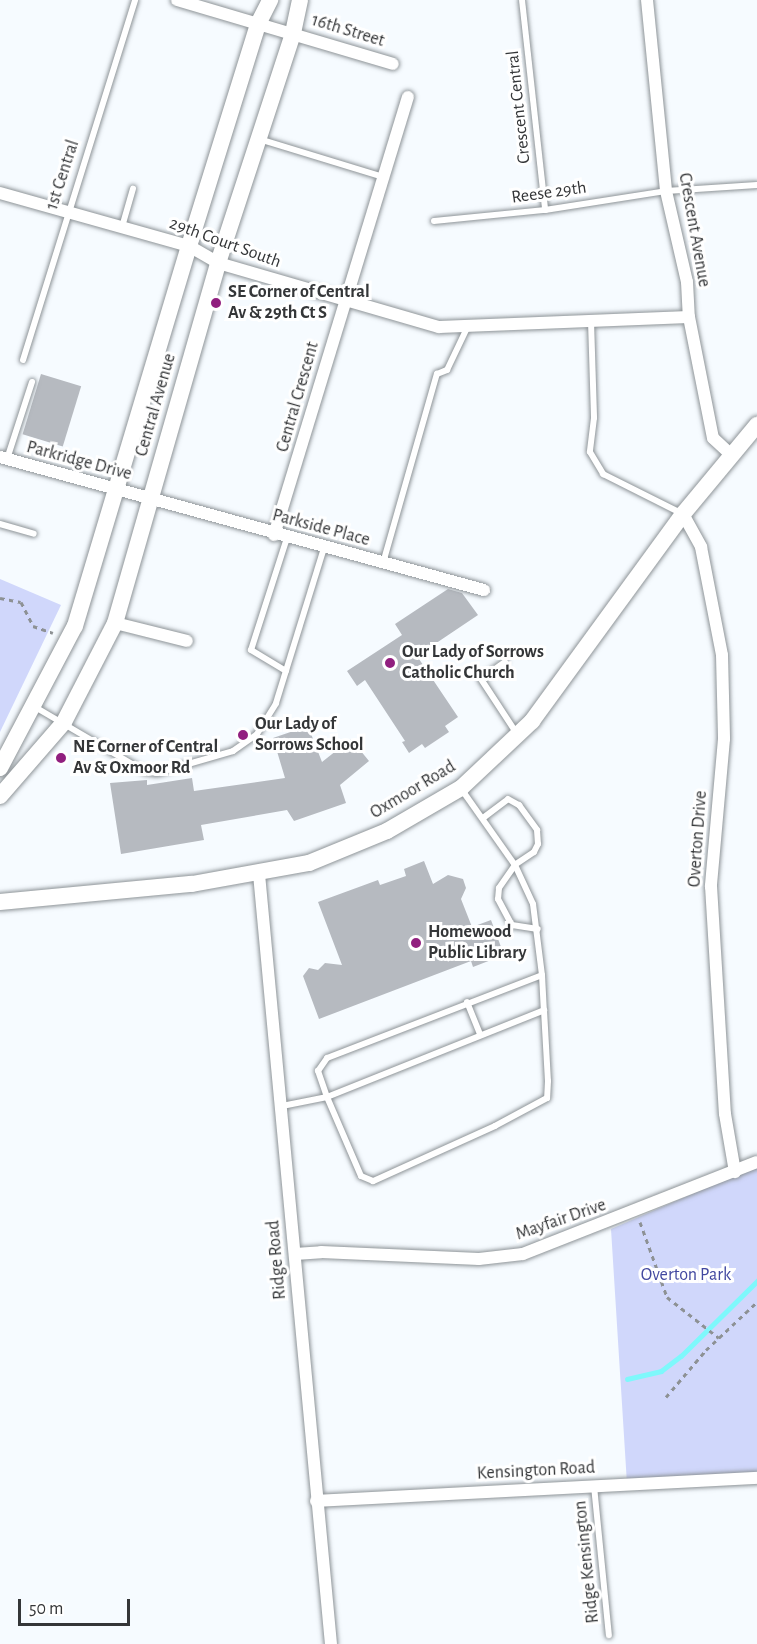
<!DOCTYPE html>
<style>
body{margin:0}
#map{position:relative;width:757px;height:1644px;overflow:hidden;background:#f6fbff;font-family:"Alegreya Sans",sans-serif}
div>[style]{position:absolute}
.green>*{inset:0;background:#d0d7fb}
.stream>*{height:4.5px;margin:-2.25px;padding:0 2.25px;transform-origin:2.25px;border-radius:2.25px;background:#7ef8fb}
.building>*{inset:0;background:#b6bac0;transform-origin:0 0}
.path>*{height:3px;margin-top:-1.5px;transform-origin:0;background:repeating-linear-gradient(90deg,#8d9194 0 4.5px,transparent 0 9px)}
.roads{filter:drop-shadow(0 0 2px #8e9498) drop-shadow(0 0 2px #8e9498)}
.service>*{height:6px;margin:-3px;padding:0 3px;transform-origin:3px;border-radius:3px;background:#fff}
.minor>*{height:12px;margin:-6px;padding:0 6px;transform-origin:6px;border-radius:6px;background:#fff}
.secondary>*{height:16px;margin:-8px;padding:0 8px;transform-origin:8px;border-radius:8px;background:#fff}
.dots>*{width:16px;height:16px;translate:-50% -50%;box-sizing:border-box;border:3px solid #fff;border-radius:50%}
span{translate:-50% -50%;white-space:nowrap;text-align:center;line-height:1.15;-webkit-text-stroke:6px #fff;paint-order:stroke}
.street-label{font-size:18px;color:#343638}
.poi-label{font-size:18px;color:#343638;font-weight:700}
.left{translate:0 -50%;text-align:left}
.park-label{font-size:18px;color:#4248a0}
.scale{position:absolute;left:18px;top:1599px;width:112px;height:27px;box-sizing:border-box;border:3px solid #343638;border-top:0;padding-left:8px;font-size:18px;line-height:21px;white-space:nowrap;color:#343638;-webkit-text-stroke:4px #fff;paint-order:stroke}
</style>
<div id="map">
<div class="green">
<i style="clip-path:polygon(0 579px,61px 605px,0 732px)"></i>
<i style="clip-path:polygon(757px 1166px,757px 1478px,627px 1484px,611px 1229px)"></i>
</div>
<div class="stream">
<i style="left:627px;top:1379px;width:35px;rotate:-13deg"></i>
<i style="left:661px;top:1371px;width:25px;rotate:-37deg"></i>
<i style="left:681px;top:1356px;width:107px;rotate:-44.6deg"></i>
</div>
<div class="building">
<i style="left:41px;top:374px;width:42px;height:63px;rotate:17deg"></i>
<i style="clip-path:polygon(448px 589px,462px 593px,478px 615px,417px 656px,458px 717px,445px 726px,449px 732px,425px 748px,422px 744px,409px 753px,402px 742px,405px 741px,365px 680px,357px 686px,347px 671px,402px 635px,395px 624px)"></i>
<i style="clip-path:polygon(308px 726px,322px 762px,351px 739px,369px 761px,340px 785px,346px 803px,294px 821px,287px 810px,201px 825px,204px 840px,121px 854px,110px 783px,147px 780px,147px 785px,192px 778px,194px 791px,285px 778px,273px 738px)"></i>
<i style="clip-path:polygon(424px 861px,433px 884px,448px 875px,463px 879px,466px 888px,461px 899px,472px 927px,491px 920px,504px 955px,473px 967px,471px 961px,319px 1019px,303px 976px,309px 968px,318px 970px,325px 963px,342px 965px,318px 902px,378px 880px,380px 885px,406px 876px,404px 869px)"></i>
</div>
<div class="path">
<i style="left:0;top:598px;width:21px;rotate:11deg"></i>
<i style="left:21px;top:602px;width:27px;rotate:63deg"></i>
<i style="left:33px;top:626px;width:21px;rotate:19deg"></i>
<i style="left:640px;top:1222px;width:80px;rotate:70.2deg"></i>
<i style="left:667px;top:1297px;width:66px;rotate:38.3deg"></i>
<i style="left:666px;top:1397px;width:62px;rotate:-49.6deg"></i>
<i style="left:706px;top:1350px;width:70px;rotate:-43.3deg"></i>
</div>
<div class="roads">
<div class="service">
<i style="left:522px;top:0;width:211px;rotate:83.7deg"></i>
<i style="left:259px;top:139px;width:130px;rotate:17deg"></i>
<i style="left:434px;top:221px;width:112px;rotate:-5.7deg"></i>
<i style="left:545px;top:210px;width:122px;rotate:-8.9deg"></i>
<i style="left:666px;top:191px;width:91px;rotate:-3.8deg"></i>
<i style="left:122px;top:227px;width:40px;rotate:-74deg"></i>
<i style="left:591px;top:321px;width:97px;rotate:88.2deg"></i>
<i style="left:594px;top:418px;width:34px;rotate:97deg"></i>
<i style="left:590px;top:452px;width:26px;rotate:59deg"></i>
<i style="left:603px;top:474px;width:89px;rotate:26.6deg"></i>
<i style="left:23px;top:360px;width:377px;rotate:-72.7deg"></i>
<i style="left:7px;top:459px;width:81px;rotate:-72deg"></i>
<i style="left:0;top:524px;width:35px;rotate:16deg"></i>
<i style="left:383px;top:563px;width:197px;rotate:-74.1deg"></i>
<i style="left:437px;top:374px;width:11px;rotate:-22deg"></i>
<i style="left:447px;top:370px;width:49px;rotate:-64.5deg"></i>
<i style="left:505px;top:662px;width:29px;rotate:145deg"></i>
<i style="left:481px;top:679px;width:66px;rotate:56.8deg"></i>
<i style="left:286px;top:671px;width:41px;rotate:-149deg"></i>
<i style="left:251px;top:650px;width:118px;rotate:-72.2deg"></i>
<i style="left:35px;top:707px;width:126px;rotate:30.4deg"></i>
<i style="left:144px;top:771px;width:13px;rotate:9deg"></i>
<i style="left:157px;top:773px;width:79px;rotate:-16.1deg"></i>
<i style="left:233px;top:751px;width:29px;rotate:-35deg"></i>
<i style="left:257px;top:734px;width:36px;rotate:-58deg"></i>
<i style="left:276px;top:703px;width:162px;rotate:-72.8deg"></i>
<i style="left:462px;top:790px;width:92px;rotate:54.8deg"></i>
<i style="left:515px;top:865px;width:43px;rotate:65.2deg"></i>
<i style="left:533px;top:904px;width:72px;rotate:82.8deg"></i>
<i style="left:483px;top:818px;width:31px;rotate:-37deg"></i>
<i style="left:508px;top:799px;width:13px;rotate:29deg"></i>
<i style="left:519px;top:805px;width:31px;rotate:54deg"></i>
<i style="left:537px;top:830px;width:14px;rotate:86deg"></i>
<i style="left:538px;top:844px;width:9px;rotate:117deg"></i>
<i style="left:534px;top:852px;width:23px;rotate:146deg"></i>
<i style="left:515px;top:865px;width:28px;rotate:125deg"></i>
<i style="left:499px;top:888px;width:11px;rotate:95deg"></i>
<i style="left:498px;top:899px;width:30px;rotate:62deg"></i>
<i style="left:512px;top:925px;width:26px;rotate:9deg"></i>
<i style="left:467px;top:1002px;width:35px;rotate:68deg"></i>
<i style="left:282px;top:1106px;width:46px;rotate:-11.3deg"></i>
<i style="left:327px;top:1097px;width:28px;rotate:-109deg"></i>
<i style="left:318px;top:1071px;width:16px;rotate:-55deg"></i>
<i style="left:327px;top:1058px;width:230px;rotate:-21.1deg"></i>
<i style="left:542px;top:975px;width:35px;rotate:87deg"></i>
<i style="left:544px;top:1010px;width:71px;rotate:86.8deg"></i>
<i style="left:548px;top:1081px;width:17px;rotate:93deg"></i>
<i style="left:547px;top:1098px;width:59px;rotate:151.7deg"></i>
<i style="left:495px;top:1126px;width:134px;rotate:155.7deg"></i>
<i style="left:373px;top:1181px;width:13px;rotate:-157deg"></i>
<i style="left:361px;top:1176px;width:86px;rotate:-113.3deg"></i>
<i style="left:327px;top:1097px;width:234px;rotate:-21.8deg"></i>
<i style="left:594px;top:1486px;width:150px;rotate:84.3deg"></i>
</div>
<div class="minor">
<i style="left:177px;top:0;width:225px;rotate:16.5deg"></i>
<i style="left:647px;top:0;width:192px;rotate:84.3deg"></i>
<i style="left:666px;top:191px;width:93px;rotate:77deg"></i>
<i style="left:687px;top:282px;width:35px;rotate:87deg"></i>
<i style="left:689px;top:317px;width:123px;rotate:78.8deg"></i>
<i style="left:713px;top:438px;width:26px;rotate:43deg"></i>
<i style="left:0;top:193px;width:196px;rotate:15.7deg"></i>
<i style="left:189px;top:246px;width:34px;rotate:30deg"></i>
<i style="left:218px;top:263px;width:230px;rotate:16.2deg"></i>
<i style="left:439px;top:327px;width:250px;rotate:-2.3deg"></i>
<i style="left:0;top:457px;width:502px;rotate:15.37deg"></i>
<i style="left:683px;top:514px;width:38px;rotate:61deg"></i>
<i style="left:701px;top:547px;width:110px;rotate:79deg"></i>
<i style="left:722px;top:655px;width:84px;rotate:88.6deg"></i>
<i style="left:724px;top:739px;width:148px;rotate:95.1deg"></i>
<i style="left:711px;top:886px;width:228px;rotate:86.5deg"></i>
<i style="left:725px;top:1114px;width:59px;rotate:80.2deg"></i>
<i style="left:274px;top:535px;width:458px;rotate:-73deg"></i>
<i style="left:115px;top:623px;width:74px;rotate:14deg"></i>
<i style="left:259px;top:874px;width:773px;rotate:84.66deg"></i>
<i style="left:295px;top:1254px;width:26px;rotate:-4deg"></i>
<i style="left:321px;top:1252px;width:158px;rotate:2.5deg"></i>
<i style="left:479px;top:1259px;width:44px;rotate:-6.5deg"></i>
<i style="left:523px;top:1254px;width:251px;rotate:-21.5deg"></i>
<i style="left:316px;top:1501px;width:442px;rotate:-3deg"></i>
</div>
<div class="secondary">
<i style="left:0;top:768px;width:161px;rotate:-62.2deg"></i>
<i style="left:75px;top:626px;width:397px;rotate:-73.3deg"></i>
<i style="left:189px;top:246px;width:232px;rotate:-72.7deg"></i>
<i style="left:258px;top:24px;width:27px;rotate:-63deg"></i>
<i style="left:0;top:796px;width:98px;rotate:-49.1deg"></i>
<i style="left:64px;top:722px;width:111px;rotate:-62.7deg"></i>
<i style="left:115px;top:623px;width:374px;rotate:-74deg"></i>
<i style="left:218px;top:263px;width:242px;rotate:-71.9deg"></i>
<i style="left:293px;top:33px;width:34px;rotate:-78deg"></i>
<i style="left:0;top:902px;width:193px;rotate:-5.4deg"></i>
<i style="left:192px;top:884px;width:119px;rotate:-10.2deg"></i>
<i style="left:309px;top:863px;width:84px;rotate:-22.3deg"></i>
<i style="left:387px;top:831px;width:86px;rotate:-30.2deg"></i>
<i style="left:461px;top:788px;width:98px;rotate:-43.3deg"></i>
<i style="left:532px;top:721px;width:256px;rotate:-53.9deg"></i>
<i style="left:683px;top:514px;width:116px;rotate:-50.3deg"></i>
</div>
</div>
<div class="dots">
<i style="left:216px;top:303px;background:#911f7f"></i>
<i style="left:390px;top:663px;background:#911f7f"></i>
<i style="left:243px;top:735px;background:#911f7f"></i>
<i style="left:61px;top:758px;background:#911f7f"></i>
<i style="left:416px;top:943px;background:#911f7f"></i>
</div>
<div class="street-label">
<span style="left:348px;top:31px;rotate:17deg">16th Street</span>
<span style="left:519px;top:107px;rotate:-96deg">Crescent Central</span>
<span style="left:63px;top:175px;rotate:-72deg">1st Central</span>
<span style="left:549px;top:193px;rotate:-8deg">Reese 29th</span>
<span style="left:694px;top:230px;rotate:80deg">Crescent Avenue</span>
<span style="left:225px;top:243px;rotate:20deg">29th Court South</span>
<span style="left:298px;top:397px;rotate:-74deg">Central Crescent</span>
<span style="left:156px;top:405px;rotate:-74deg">Central Avenue</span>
<span style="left:79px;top:461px;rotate:15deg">Parkridge Drive</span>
<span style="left:321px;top:528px;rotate:15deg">Parkside Place</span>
<span style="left:413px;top:790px;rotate:-31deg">Oxmoor Road</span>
<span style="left:698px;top:839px;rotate:-86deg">Overton Drive</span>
<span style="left:561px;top:1220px;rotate:-19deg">Mayfair Drive</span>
<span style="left:277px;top:1260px;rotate:-95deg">Ridge Road</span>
<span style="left:536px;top:1471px;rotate:-3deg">Kensington Road</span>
<span style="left:587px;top:1562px;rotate:-96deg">Ridge Kensington</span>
</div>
<div class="poi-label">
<span class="left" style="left:228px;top:303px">SE Corner of Central<br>Av &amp; 29th Ct S</span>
<span class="left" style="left:402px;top:663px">Our Lady of Sorrows<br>Catholic Church</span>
<span class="left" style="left:255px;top:735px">Our Lady of<br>Sorrows School</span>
<span class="left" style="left:73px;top:758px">NE Corner of Central<br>Av &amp; Oxmoor Rd</span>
<span class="left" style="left:428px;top:943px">Homewood<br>Public Library</span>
</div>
<div class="park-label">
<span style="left:686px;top:1275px">Overton Park</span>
</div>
<div class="scale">50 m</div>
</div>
